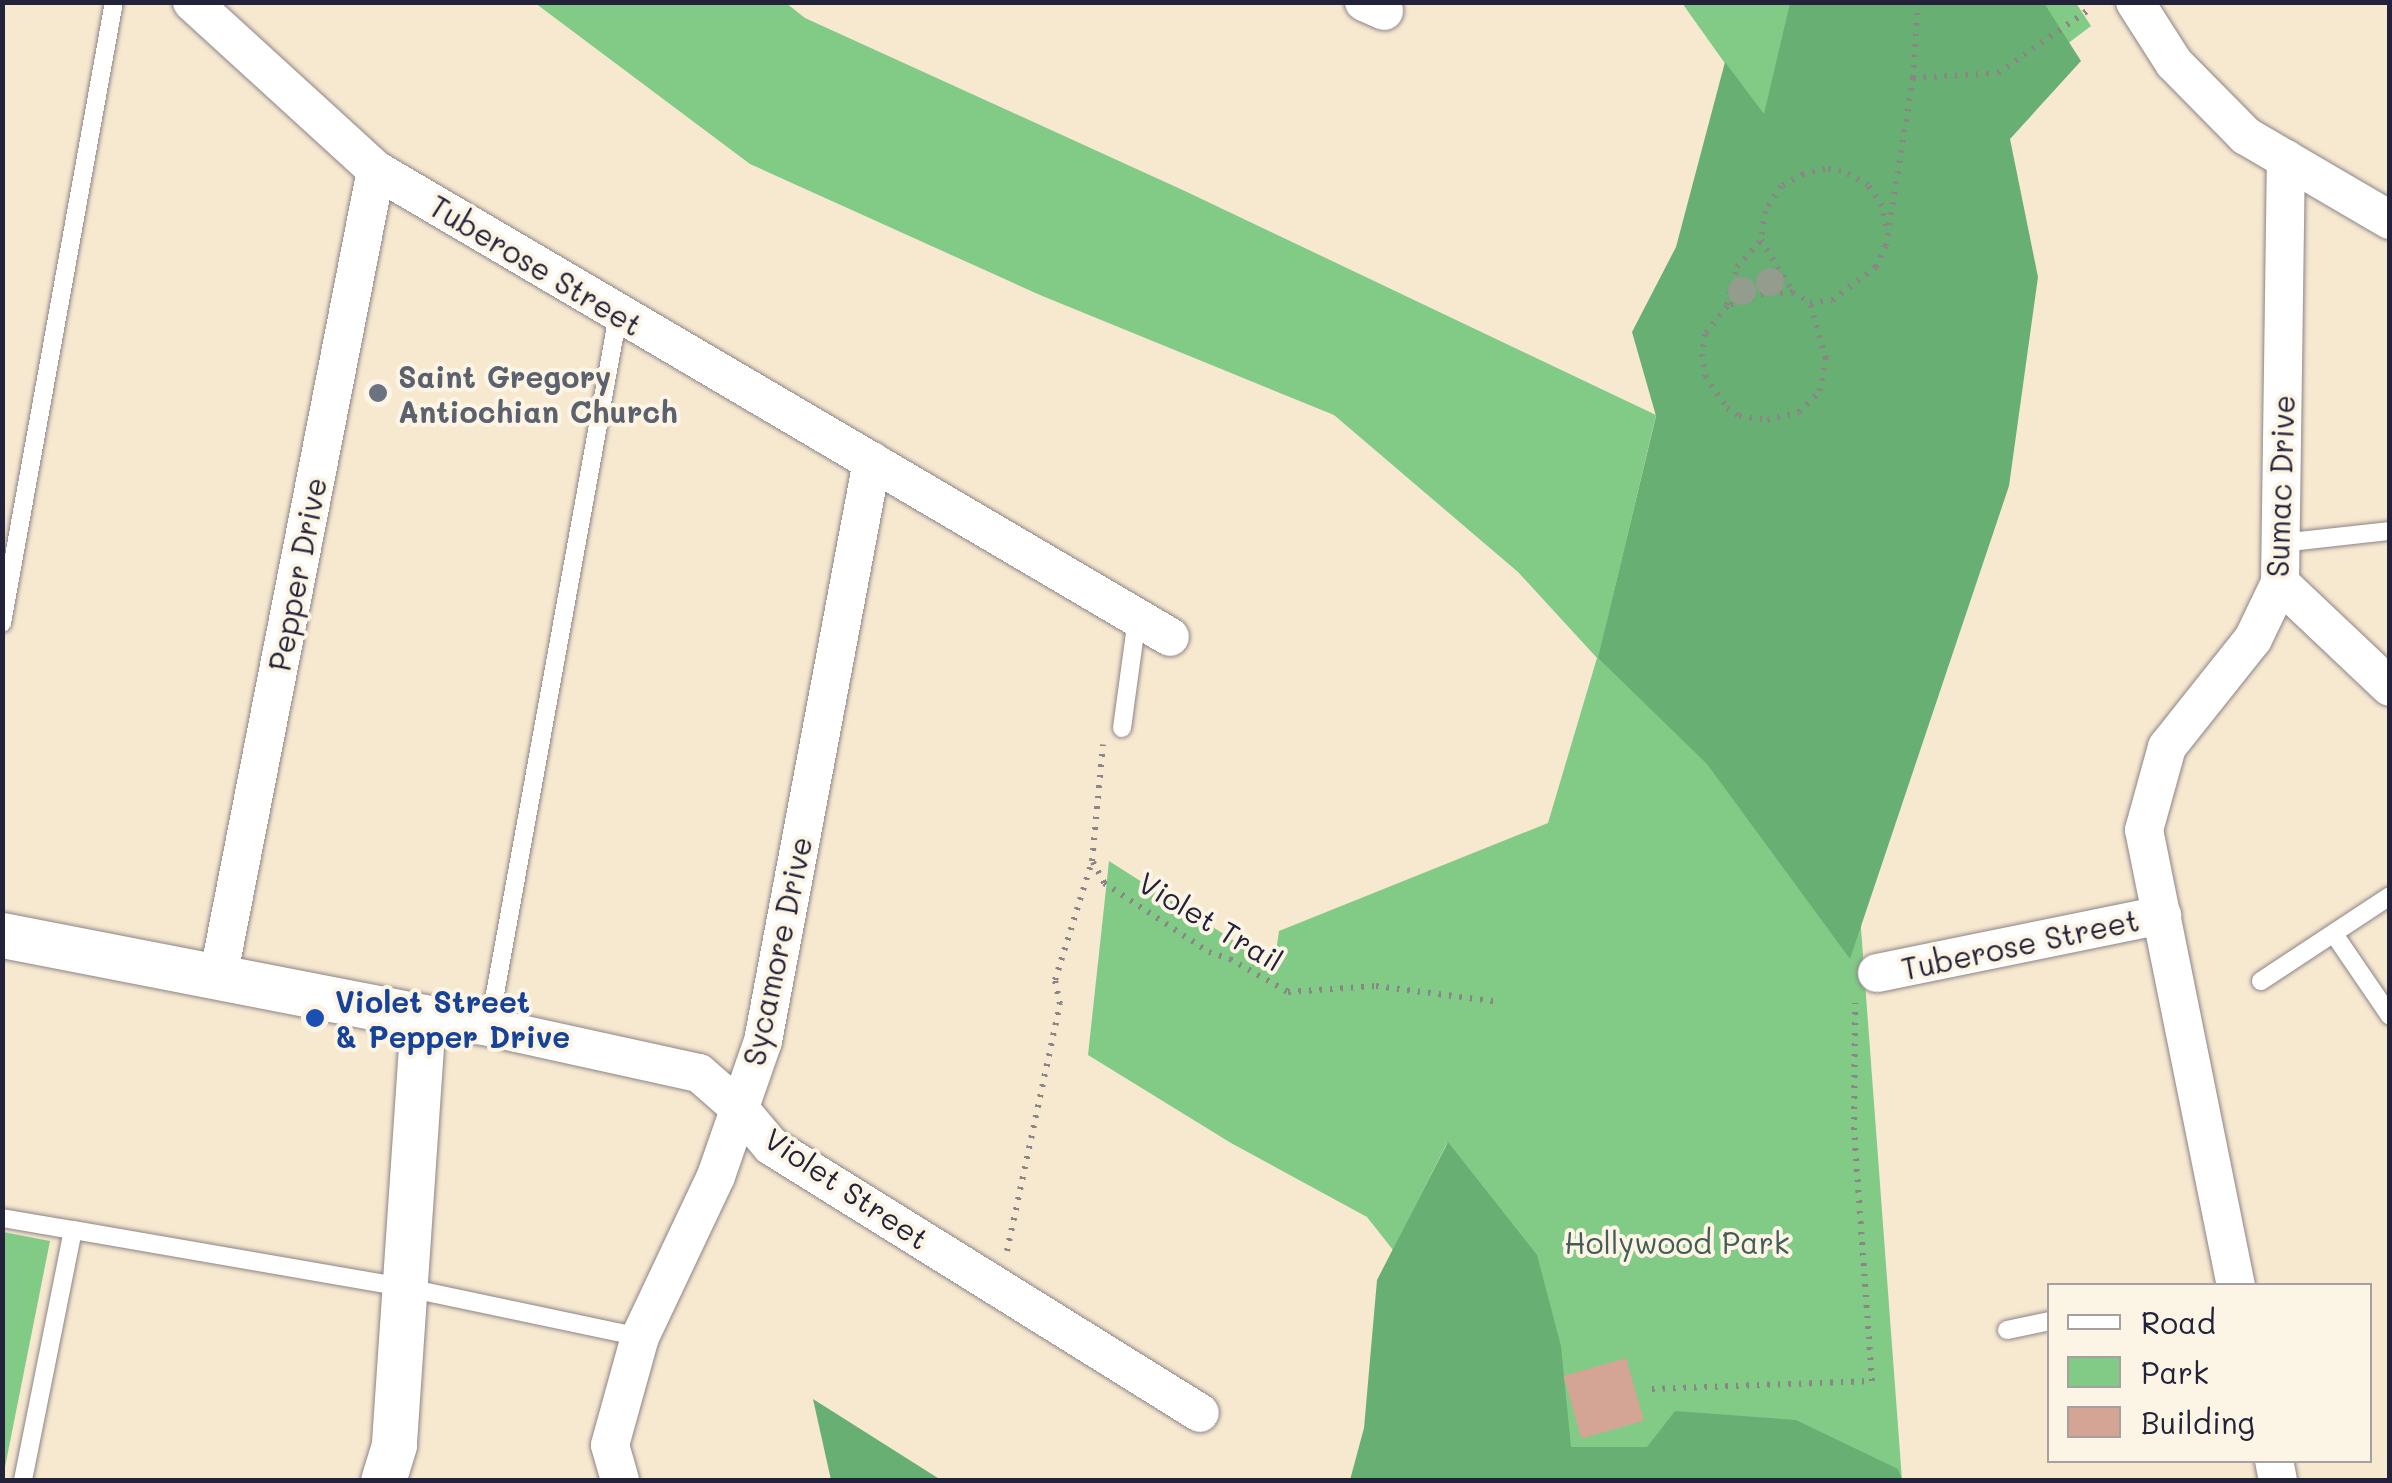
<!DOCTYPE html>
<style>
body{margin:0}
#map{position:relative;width:2392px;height:1483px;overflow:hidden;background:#f7e8d0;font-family:Mali,sans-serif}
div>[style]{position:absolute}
.green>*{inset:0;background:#81cb87}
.forest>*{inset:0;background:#68af74}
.building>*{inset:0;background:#d4a594;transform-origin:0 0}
.path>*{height:6px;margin-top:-3px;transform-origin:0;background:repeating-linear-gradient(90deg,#8c8586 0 2.5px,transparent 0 10.5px)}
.roads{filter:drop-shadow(0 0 2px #8c8586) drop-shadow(0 0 2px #8c8586)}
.service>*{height:18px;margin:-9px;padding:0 9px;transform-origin:9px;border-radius:9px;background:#fff}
.minor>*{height:38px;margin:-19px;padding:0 19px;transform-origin:19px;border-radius:19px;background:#fff}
.tertiary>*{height:45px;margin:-22.5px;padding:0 22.5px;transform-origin:22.5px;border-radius:22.5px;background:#fff}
.trees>*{width:28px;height:28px;margin:-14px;border-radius:50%;background:#949c8d}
.dots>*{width:28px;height:28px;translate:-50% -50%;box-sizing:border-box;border:5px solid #fcf5e5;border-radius:50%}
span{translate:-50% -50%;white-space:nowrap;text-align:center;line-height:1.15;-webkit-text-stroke:8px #fcf5e5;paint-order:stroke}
.street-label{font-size:30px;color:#22223b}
.worship-label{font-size:30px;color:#5b616d;font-weight:700}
.left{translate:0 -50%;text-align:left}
.transit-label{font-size:30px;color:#164399;font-weight:700}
.park-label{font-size:30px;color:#435d56}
.frame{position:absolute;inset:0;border:5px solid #22223b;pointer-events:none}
.legend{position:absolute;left:2047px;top:1283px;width:325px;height:180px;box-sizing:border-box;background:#fcf5e5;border:2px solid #a5a1a1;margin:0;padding:12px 18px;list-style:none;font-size:30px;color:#22223b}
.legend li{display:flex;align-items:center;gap:20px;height:50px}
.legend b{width:50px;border:2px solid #a5a1a1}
</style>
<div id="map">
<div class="green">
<i style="clip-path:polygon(535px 3px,786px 3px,805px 18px,1187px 192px,1656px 415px,1604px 634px,1744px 90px,1682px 3px,2076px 3px,2091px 26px,1986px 105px,1858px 888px,1902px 1480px,1491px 1480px,1447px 1143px,1393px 1250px,1367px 1217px,1231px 1143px,1088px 1055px,1109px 861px,1274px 966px,1279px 931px,1548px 823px,1597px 658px,1518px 572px,1334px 415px,1040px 295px,750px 164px)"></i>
<i style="clip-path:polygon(3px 1232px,50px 1241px,3px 1477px,2px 1232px)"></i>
</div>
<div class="forest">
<i style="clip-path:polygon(1790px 3px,2044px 3px,2081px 61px,2010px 139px,2038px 277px,2009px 486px,1850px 959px,1707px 764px,1598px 658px,1656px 416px,1632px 332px,1676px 247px,1725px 62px,1764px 114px)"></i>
<i style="clip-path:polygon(1448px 1142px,1537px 1255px,1561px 1346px,1571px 1447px,1647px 1447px,1675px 1411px,1796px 1420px,1898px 1469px,1902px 1480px,1350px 1480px,1364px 1428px,1377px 1280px)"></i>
<i style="clip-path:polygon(813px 1399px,941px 1480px,831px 1480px)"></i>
</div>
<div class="building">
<i style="left:1626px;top:1358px;width:65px;height:65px;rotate:74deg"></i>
</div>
<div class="path">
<i style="left:1913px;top:78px;width:85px;rotate:-3.4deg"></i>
<i style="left:1998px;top:73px;width:108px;rotate:-34.9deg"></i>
<i style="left:1886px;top:226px;width:20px;rotate:-101deg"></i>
<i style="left:1882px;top:206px;width:25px;rotate:-124deg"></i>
<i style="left:1868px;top:185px;width:31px;rotate:-151deg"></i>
<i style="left:1841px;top:170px;width:16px;rotate:-176deg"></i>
<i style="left:1825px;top:169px;width:23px;rotate:167deg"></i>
<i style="left:1803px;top:174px;width:25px;rotate:151deg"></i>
<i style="left:1781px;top:186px;width:30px;rotate:123deg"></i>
<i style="left:1765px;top:211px;width:29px;rotate:98deg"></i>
<i style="left:1761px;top:240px;width:61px;rotate:58.4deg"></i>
<i style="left:1793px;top:292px;width:20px;rotate:33deg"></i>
<i style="left:1810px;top:303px;width:22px;rotate:-8deg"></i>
<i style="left:1832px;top:300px;width:55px;rotate:-36.9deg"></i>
<i style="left:1876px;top:267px;width:23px;rotate:-65deg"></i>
<i style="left:1886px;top:246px;width:170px;rotate:-80.9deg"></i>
<i style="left:1913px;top:78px;width:76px;rotate:-86.2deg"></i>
<i style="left:1793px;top:292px;width:30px;rotate:176deg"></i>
<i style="left:1763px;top:294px;width:38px;rotate:162deg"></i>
<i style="left:1727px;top:306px;width:36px;rotate:128deg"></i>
<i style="left:1705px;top:334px;width:20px;rotate:99deg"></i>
<i style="left:1702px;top:354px;width:22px;rotate:82deg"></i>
<i style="left:1705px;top:376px;width:39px;rotate:55deg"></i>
<i style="left:1727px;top:408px;width:14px;rotate:34deg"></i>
<i style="left:1739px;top:416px;width:28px;rotate:8deg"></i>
<i style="left:1767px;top:420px;width:33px;rotate:-14deg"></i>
<i style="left:1799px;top:412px;width:30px;rotate:-45deg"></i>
<i style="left:1820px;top:391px;width:34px;rotate:-80deg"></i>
<i style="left:1826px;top:358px;width:57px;rotate:-106.2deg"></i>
<i style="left:1727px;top:305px;width:39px;rotate:-75deg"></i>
<i style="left:1737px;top:267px;width:36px;rotate:-48deg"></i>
<i style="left:1093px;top:862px;width:24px;rotate:62deg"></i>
<i style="left:1104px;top:883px;width:126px;rotate:33.3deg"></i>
<i style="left:1209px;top:952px;width:22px;rotate:18deg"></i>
<i style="left:1230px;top:959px;width:67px;rotate:29.6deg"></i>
<i style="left:1288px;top:992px;width:88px;rotate:-3.9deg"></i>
<i style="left:1376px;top:986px;width:125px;rotate:7.4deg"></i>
<i style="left:1007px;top:1251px;width:253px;rotate:-77.9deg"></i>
<i style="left:1060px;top:1004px;width:25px;rotate:-102deg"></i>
<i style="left:1055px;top:980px;width:125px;rotate:-72.7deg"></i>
<i style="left:1092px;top:861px;width:117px;rotate:-84.6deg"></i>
<i style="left:1652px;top:1389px;width:220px;rotate:-2.1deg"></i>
<i style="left:1872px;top:1381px;width:252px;rotate:-94.1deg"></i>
<i style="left:1854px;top:1130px;width:127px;rotate:-89.5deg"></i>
</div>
<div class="roads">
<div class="service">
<i style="left:2281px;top:543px;width:110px;rotate:-6.3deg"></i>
<i style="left:2px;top:623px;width:631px;rotate:-79.78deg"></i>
<i style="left:1122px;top:728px;width:111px;rotate:-82.2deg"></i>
<i style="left:2334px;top:934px;width:99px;rotate:55.7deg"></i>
<i style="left:2261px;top:981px;width:154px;rotate:-33.4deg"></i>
<i style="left:489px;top:1027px;width:724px;rotate:-79.73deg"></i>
<i style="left:2px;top:1218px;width:72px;rotate:9.6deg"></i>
<i style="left:2007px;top:1330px;width:44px;rotate:-11.8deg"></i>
<i style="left:23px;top:1480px;width:255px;rotate:-78.7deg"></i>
<i style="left:73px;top:1230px;width:335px;rotate:9.8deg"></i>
<i style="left:403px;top:1287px;width:242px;rotate:11.9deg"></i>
</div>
<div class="minor">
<i style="left:192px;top:2px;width:249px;rotate:42.4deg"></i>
<i style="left:376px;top:170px;width:921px;rotate:30.46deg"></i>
<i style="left:1364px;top:2px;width:22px;rotate:24deg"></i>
<i style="left:2135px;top:2px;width:72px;rotate:57.4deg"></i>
<i style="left:2174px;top:63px;width:103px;rotate:45.4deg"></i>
<i style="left:2246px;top:136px;width:167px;rotate:30.3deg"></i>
<i style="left:2280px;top:583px;width:151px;rotate:43.4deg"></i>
<i style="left:1877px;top:973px;width:291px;rotate:-11.5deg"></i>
<i style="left:218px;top:978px;width:823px;rotate:-78.94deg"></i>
<i style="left:423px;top:1017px;width:67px;rotate:8.6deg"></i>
<i style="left:489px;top:1027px;width:215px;rotate:12.4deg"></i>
<i style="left:699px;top:1073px;width:53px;rotate:41.2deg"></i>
<i style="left:739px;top:1108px;width:50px;rotate:49.9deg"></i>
<i style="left:771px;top:1146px;width:505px;rotate:31.9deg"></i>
<i style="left:2236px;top:1286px;width:465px;rotate:-101.4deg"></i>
<i style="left:2144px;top:830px;width:86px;rotate:-74.5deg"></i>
<i style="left:2167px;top:747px;width:138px;rotate:-51.5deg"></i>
<i style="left:2253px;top:639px;width:62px;rotate:-64.3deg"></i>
<i style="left:2280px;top:583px;width:424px;rotate:-89.2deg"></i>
<i style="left:2274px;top:1460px;width:20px;rotate:79deg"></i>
<i style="left:620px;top:1480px;width:36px;rotate:-106deg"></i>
<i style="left:610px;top:1445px;width:112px;rotate:-74.5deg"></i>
<i style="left:640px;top:1337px;width:178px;rotate:-64.7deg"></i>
<i style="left:716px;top:1176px;width:143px;rotate:-70.8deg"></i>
<i style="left:763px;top:1041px;width:590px;rotate:-79.36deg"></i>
</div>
<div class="tertiary">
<i style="left:2px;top:935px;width:429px;rotate:11deg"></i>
<i style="left:423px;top:1017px;width:429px;rotate:93.9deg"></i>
<i style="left:394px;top:1445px;width:37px;rotate:107deg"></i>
</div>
</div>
<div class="trees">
<i style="left:1770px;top:282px"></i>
<i style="left:1742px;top:291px"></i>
</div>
<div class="dots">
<i style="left:378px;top:393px;background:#6b7280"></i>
<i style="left:315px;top:1018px;background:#1a4fb4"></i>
</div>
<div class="street-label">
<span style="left:536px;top:265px;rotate:31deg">Tuberose Street</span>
<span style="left:2280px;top:486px;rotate:-88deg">Sumac Drive</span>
<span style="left:297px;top:574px;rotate:-79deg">Pepper Drive</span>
<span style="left:1211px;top:921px;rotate:31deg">Violet Trail</span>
<span style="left:2020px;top:944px;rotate:-12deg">Tuberose Street</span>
<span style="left:777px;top:951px;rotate:-78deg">Sycamore Drive</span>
<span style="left:847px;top:1188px;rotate:34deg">Violet Street</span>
</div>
<div class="worship-label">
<span class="left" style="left:398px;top:393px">Saint Gregory<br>Antiochian Church</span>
</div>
<div class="transit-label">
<span class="left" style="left:335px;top:1018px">Violet Street<br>&amp; Pepper Drive</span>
</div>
<div class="park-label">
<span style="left:1677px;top:1242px">Hollywood Park</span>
</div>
<div class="frame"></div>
<ul class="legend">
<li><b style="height:12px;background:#fff"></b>Road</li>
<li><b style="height:28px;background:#81cb87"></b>Park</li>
<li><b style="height:28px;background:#d4a594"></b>Building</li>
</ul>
</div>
